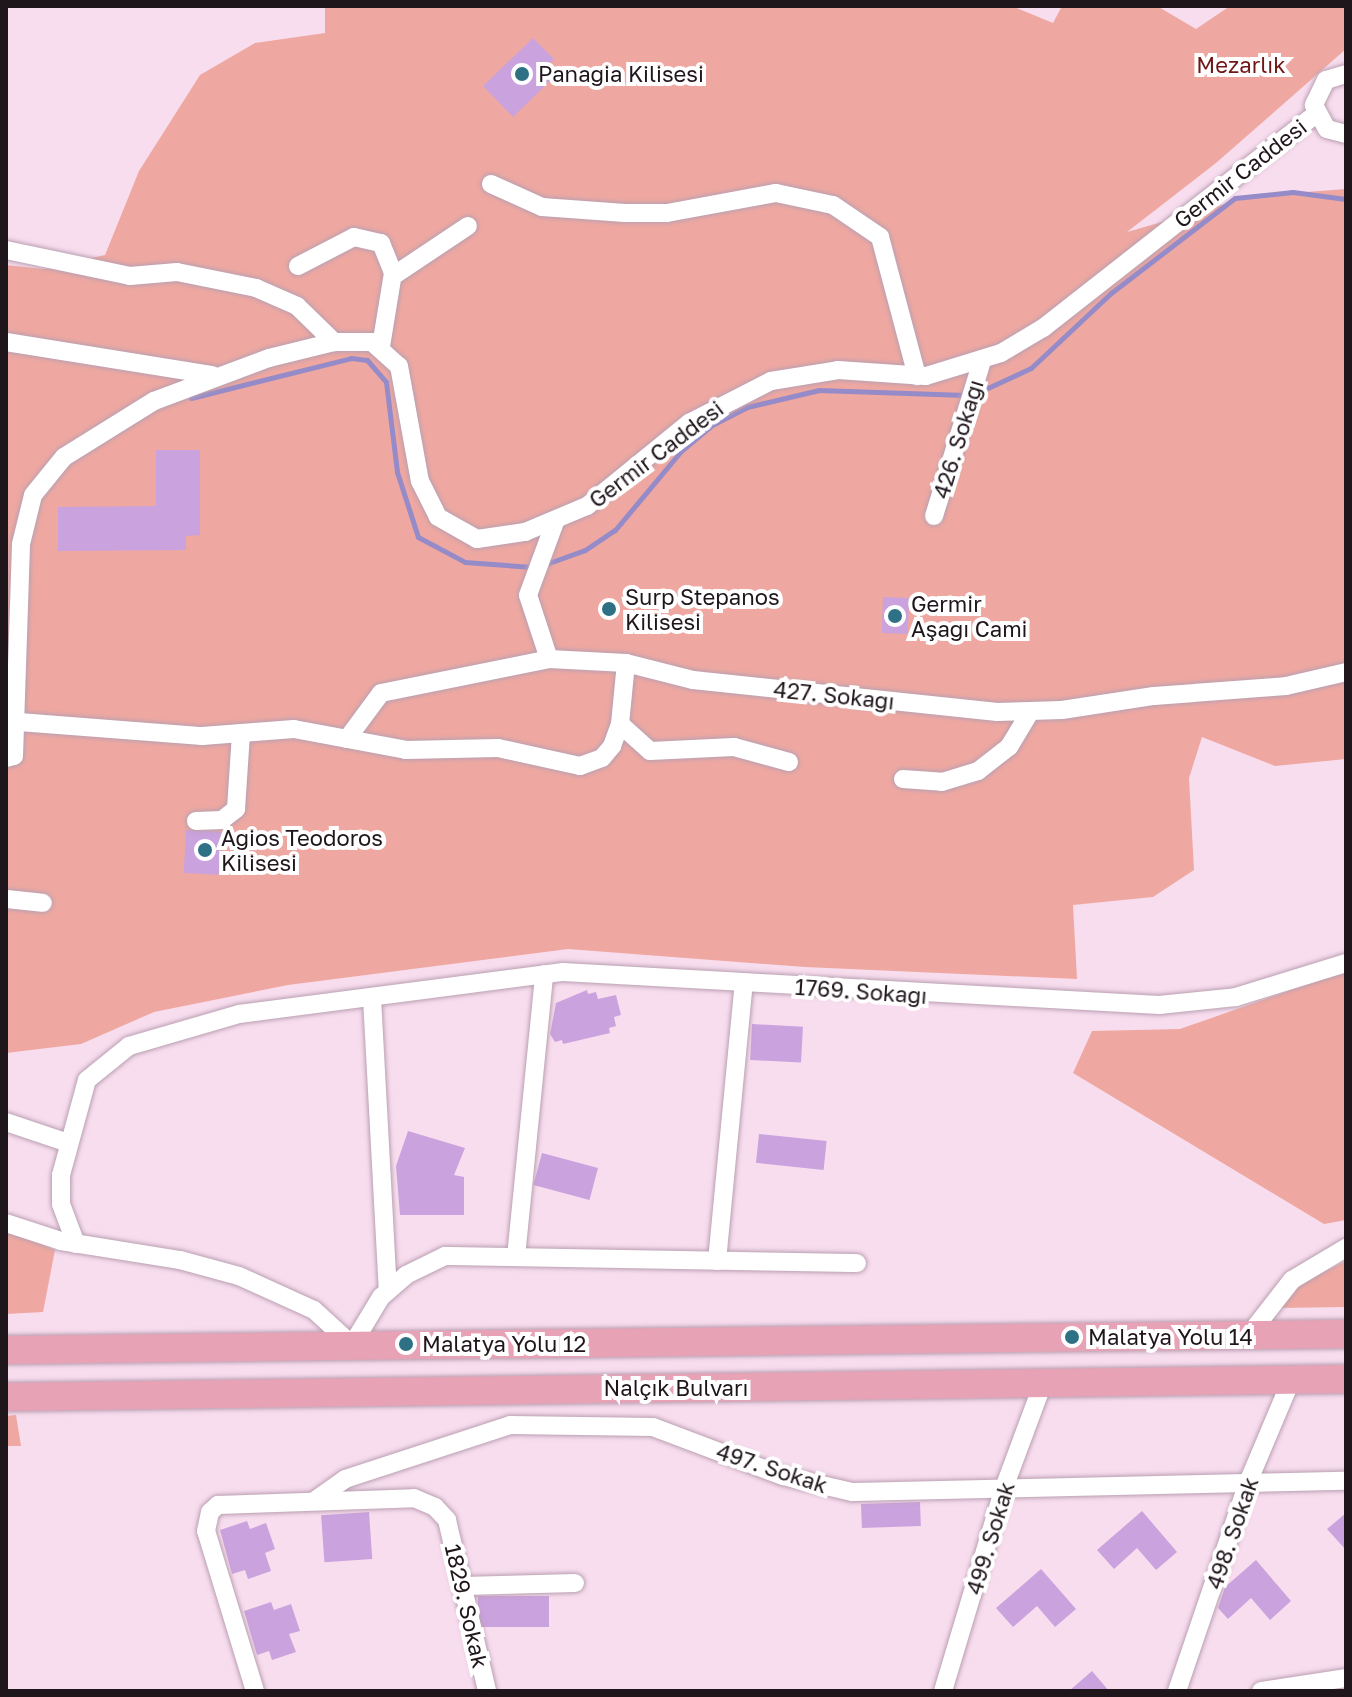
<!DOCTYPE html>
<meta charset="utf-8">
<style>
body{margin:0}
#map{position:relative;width:1352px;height:1697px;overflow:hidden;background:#f8ddef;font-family:"Golos Text",sans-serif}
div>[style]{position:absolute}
.green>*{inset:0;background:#efa8a1}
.stream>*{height:5px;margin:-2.5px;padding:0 2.5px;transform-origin:2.5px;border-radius:2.5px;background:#958bc9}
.building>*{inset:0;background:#caa2dd;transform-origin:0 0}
.roads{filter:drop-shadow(0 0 2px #b9a0b1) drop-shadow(0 0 2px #b9a0b1)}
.minor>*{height:18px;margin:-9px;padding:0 9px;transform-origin:9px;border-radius:9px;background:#fff}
.trunk>*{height:28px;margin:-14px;padding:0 14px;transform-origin:14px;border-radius:14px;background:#e8a2b6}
.dots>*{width:22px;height:22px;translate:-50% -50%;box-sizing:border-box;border:4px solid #fff;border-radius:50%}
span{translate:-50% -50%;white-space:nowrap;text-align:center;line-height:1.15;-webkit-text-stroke:8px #fff;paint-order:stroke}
.park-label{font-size:22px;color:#6f1716}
.poi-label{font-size:22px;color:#1f161c}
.left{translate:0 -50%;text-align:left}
.street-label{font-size:22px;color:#1f161c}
.frame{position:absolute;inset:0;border:8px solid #1f161c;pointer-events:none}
</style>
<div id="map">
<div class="green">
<i style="clip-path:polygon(325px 6px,1012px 6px,1053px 23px,1062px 6px,1157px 6px,1196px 29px,1230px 6px,1346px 6px,1346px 49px,1216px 163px,1127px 232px,1253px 196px,1346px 189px,1346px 759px,1275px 766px,1202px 737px,1189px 778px,1194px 870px,1153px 897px,1073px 905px,1077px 979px,805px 967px,568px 949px,288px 985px,154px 1012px,81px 1044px,6px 1053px,6px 265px,44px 269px,105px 255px,139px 171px,200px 75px,255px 43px,325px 33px)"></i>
<i style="clip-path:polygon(1346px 971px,1346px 1220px,1324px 1224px,1073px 1073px,1092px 1031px,1180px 1029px)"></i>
<i style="clip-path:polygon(6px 1229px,55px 1250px,43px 1312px,6px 1314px)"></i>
<i style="clip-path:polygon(1346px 1261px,1346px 1307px,1279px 1308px,1300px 1284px)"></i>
<i style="clip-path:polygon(16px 1415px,21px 1446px,6px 1446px,6px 1416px)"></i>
</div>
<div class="stream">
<i style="left:979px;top:392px;width:57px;rotate:-24.8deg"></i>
<i style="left:1031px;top:368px;width:110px;rotate:-43.2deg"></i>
<i style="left:1111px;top:293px;width:156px;rotate:-37.5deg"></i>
<i style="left:1235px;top:198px;width:58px;rotate:-5.9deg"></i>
<i style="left:1293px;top:192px;width:53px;rotate:7.5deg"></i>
<i style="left:191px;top:398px;width:165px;rotate:-14deg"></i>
<i style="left:351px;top:358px;width:16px;rotate:7deg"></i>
<i style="left:367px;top:360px;width:29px;rotate:49deg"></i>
<i style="left:386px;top:382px;width:91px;rotate:83deg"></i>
<i style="left:397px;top:472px;width:68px;rotate:72.1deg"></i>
<i style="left:418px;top:537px;width:53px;rotate:28deg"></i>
<i style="left:465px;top:562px;width:67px;rotate:4.3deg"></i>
<i style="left:546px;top:564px;width:41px;rotate:-19.7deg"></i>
<i style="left:585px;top:550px;width:36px;rotate:-34deg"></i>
<i style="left:615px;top:530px;width:103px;rotate:-50.1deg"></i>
<i style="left:681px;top:451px;width:40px;rotate:-40deg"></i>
<i style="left:712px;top:425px;width:39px;rotate:-27deg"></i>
<i style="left:747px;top:407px;width:74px;rotate:-13.3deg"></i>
<i style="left:819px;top:390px;width:146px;rotate:2deg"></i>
</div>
<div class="building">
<i style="clip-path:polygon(533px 38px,554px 59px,543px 70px,552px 79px,513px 117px,483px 86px)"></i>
<i style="clip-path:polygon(156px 450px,200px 450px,200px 535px,186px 536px,186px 550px,58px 551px,58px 507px,156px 506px)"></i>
<i style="left:883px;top:597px;width:26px;height:36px;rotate:2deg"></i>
<i style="left:186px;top:830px;width:35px;height:43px;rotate:3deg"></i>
<i style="clip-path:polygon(587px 990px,588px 994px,596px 992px,598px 999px,616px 995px,621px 1015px,614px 1017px,616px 1026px,609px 1028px,610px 1033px,563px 1044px,562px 1040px,555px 1042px,550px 1034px,556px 1003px)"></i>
<i style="left:752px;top:1024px;width:51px;height:36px;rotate:3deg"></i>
<i style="clip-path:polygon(408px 1131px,465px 1148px,454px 1175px,464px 1177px,464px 1215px,400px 1215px,396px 1166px)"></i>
<i style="left:759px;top:1134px;width:68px;height:29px;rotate:6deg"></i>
<i style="left:542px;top:1153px;width:58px;height:33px;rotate:15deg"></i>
<i style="left:920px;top:1502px;width:24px;height:59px;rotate:88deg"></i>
<i style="clip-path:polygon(1142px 1511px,1177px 1552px,1156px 1570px,1137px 1548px,1114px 1569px,1097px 1550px)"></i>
<i style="left:369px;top:1512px;width:47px;height:48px;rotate:86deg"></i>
<i style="clip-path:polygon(1346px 1513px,1346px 1550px,1327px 1529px)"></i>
<i style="clip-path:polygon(247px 1521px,250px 1529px,266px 1523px,275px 1549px,265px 1553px,271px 1571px,248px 1579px,245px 1570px,232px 1574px,220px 1530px)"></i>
<i style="clip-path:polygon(1256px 1560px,1291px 1601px,1270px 1620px,1251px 1598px,1228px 1619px,1218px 1608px,1225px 1587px)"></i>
<i style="clip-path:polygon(1041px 1569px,1076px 1609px,1055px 1627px,1037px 1606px,1013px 1627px,996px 1608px)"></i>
<i style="left:549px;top:1596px;width:31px;height:71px;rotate:90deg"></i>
<i style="clip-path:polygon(271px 1602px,274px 1610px,291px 1604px,300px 1631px,289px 1634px,296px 1652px,272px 1660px,269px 1651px,257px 1655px,244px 1611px)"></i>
<i style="clip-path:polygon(1092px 1671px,1109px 1691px,1069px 1691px)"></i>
</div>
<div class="roads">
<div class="minor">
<i style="left:1346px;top:74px;width:21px;rotate:163deg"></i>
<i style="left:1326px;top:80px;width:28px;rotate:116deg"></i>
<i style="left:1314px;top:105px;width:27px;rotate:62deg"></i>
<i style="left:1327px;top:129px;width:20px;rotate:15deg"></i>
<i style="left:491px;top:184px;width:56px;rotate:24.3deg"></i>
<i style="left:542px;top:207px;width:83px;rotate:4.1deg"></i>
<i style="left:625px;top:213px;width:42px"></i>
<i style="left:667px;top:213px;width:111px;rotate:-10.4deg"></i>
<i style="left:776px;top:193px;width:58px;rotate:11.9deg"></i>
<i style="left:833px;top:205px;width:57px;rotate:34.2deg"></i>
<i style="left:880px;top:237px;width:144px;rotate:75.1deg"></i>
<i style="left:6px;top:250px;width:127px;rotate:11.8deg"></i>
<i style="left:130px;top:276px;width:47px;rotate:-4.9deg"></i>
<i style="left:177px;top:272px;width:81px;rotate:11.4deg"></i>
<i style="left:256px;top:288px;width:45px;rotate:23.7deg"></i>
<i style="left:297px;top:306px;width:52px;rotate:44.2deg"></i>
<i style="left:298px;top:266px;width:63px;rotate:-27.4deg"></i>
<i style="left:354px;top:237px;width:28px;rotate:13deg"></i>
<i style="left:381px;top:243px;width:32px;rotate:68deg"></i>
<i style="left:393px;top:273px;width:74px;rotate:99.3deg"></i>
<i style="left:393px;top:276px;width:90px;rotate:-33.7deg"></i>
<i style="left:6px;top:342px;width:209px;rotate:9.1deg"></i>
<i style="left:934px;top:516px;width:162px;rotate:-72.8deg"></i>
<i style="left:549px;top:659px;width:67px;rotate:-108.2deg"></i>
<i style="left:528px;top:595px;width:78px;rotate:-69.7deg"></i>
<i style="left:6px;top:721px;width:197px;rotate:4.4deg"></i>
<i style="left:202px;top:736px;width:92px;rotate:-4.4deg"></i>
<i style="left:294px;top:729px;width:114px;rotate:10.6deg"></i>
<i style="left:406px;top:750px;width:92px;rotate:-1.2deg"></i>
<i style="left:498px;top:748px;width:84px;rotate:12.4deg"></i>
<i style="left:580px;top:766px;width:23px;rotate:-20deg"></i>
<i style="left:602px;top:758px;width:16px;rotate:-50deg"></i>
<i style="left:612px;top:746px;width:23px;rotate:-70deg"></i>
<i style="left:620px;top:724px;width:61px;rotate:-84.4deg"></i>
<i style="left:620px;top:724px;width:40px;rotate:42deg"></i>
<i style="left:650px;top:751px;width:84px;rotate:-2.7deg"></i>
<i style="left:734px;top:747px;width:57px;rotate:15.3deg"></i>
<i style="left:347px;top:739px;width:57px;rotate:-53.5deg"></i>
<i style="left:381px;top:693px;width:171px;rotate:-11.4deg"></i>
<i style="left:549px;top:659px;width:77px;rotate:3deg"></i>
<i style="left:626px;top:663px;width:69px;rotate:14.2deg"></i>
<i style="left:693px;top:680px;width:306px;rotate:6deg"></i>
<i style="left:997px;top:712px;width:65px;rotate:-1.8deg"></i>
<i style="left:1062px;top:710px;width:93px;rotate:-8.7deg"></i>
<i style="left:1154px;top:696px;width:132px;rotate:-4.3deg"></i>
<i style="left:1286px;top:686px;width:62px;rotate:-13.1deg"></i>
<i style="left:6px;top:758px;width:8px;rotate:-14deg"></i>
<i style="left:14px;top:756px;width:212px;rotate:-88.1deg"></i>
<i style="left:21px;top:544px;width:50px;rotate:-76.2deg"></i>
<i style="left:33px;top:495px;width:49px;rotate:-50.8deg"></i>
<i style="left:64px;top:457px;width:106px;rotate:-31.9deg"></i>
<i style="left:154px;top:401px;width:123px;rotate:-20.5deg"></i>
<i style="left:269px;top:358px;width:67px;rotate:-13.8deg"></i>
<i style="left:334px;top:342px;width:38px"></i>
<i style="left:372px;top:342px;width:36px;rotate:42deg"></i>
<i style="left:399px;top:366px;width:117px;rotate:79.7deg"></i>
<i style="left:420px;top:481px;width:40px;rotate:63.4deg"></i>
<i style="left:438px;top:517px;width:45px;rotate:29.4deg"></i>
<i style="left:477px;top:539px;width:49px;rotate:-8.3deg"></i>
<i style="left:525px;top:532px;width:67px;rotate:-22.8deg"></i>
<i style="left:587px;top:506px;width:132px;rotate:-39.1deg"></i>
<i style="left:689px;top:423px;width:92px;rotate:-27.1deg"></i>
<i style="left:771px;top:381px;width:68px;rotate:-9.3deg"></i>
<i style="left:838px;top:370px;width:88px;rotate:3.9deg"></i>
<i style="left:926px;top:376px;width:78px;rotate:-17deg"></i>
<i style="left:1001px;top:353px;width:49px;rotate:-30.8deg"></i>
<i style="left:1043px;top:328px;width:347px;rotate:-38.1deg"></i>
<i style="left:903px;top:779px;width:39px;rotate:4deg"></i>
<i style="left:942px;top:782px;width:38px;rotate:-17deg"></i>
<i style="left:978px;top:771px;width:39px;rotate:-38deg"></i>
<i style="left:1009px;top:747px;width:41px;rotate:-59deg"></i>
<i style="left:196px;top:821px;width:26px;rotate:-2deg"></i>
<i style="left:222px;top:820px;width:18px;rotate:-38deg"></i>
<i style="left:236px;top:809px;width:76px;rotate:-86.2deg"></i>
<i style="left:6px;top:899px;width:37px;rotate:6deg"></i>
<i style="left:372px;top:998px;width:293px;rotate:86.9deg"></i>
<i style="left:6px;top:1122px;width:65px;rotate:18.7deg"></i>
<i style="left:6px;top:1223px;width:58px;rotate:18.1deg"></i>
<i style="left:61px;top:1241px;width:121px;rotate:9.1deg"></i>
<i style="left:180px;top:1260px;width:61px;rotate:15.2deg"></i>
<i style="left:239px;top:1276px;width:82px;rotate:24.4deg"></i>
<i style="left:314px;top:1310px;width:52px;rotate:42.6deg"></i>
<i style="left:352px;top:1345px;width:56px;rotate:-58.9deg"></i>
<i style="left:381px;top:1297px;width:33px;rotate:-41deg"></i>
<i style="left:406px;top:1275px;width:43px;rotate:-26deg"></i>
<i style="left:445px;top:1256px;width:412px;rotate:1deg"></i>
<i style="left:76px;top:1244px;width:43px;rotate:-110.6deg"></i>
<i style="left:61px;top:1204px;width:29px;rotate:-90deg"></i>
<i style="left:61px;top:1175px;width:98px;rotate:-74.7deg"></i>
<i style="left:87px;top:1080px;width:54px;rotate:-39deg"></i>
<i style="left:129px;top:1046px;width:115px;rotate:-16.2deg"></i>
<i style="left:239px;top:1014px;width:327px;rotate:-7.4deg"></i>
<i style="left:563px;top:972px;width:597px;rotate:3.17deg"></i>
<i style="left:1159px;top:1005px;width:77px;rotate:-5.9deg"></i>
<i style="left:1236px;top:997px;width:115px;rotate:-17.2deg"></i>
<i style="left:516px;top:1257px;width:284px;rotate:-84.3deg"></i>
<i style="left:717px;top:1261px;width:280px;rotate:-84.5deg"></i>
<i style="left:1249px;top:1335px;width:70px;rotate:-52deg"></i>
<i style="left:1292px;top:1280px;width:63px;rotate:-30.7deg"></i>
<i style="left:314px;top:1501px;width:38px;rotate:-35deg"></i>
<i style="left:345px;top:1479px;width:174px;rotate:-18.1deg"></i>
<i style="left:510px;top:1425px;width:143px;rotate:0.8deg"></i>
<i style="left:653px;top:1427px;width:139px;rotate:20.7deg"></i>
<i style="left:783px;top:1476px;width:71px;rotate:13.1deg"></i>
<i style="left:852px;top:1492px;width:494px;rotate:-1.3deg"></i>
<i style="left:463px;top:1586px;width:112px;rotate:-1.5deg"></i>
<i style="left:255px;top:1691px;width:167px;rotate:-107deg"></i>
<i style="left:206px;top:1531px;width:19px;rotate:-78deg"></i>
<i style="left:210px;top:1512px;width:11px;rotate:-41deg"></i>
<i style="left:218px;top:1505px;width:196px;rotate:-2deg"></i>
<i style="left:414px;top:1498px;width:23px;rotate:23deg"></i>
<i style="left:435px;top:1507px;width:18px;rotate:47deg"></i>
<i style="left:447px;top:1520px;width:176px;rotate:76.8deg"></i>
<i style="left:943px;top:1691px;width:212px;rotate:-73.3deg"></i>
<i style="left:1004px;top:1488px;width:109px;rotate:-69.6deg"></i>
<i style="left:1177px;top:1691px;width:223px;rotate:-71.2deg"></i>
<i style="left:1249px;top:1480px;width:111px;rotate:-67.1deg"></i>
<i style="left:1261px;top:1691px;width:86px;rotate:-8.7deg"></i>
</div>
<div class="trunk">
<i style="left:6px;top:1350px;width:1340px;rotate:-0.68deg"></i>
<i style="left:6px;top:1397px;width:1340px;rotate:-0.77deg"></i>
</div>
</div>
<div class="dots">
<i style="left:522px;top:74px;background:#2f7184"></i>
<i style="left:609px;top:609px;background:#2f7184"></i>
<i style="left:895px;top:616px;background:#2f7184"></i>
<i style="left:205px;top:850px;background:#2f7184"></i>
<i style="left:1072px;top:1337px;background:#2f7184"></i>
<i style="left:406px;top:1344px;background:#2f7184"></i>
</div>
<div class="park-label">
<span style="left:1241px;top:65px">Mezarlık</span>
</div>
<div class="poi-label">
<span class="left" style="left:538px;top:74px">Panagia Kilisesi</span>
<span class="left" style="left:625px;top:609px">Surp Stepanos<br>Kilisesi</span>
<span class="left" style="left:911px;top:616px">Germir<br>Aşağı Cami</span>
<span class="left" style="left:221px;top:850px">Agios Teodoros<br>Kilisesi</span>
<span class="left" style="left:1088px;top:1337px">Malatya Yolu 14</span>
<span class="left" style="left:422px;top:1344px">Malatya Yolu 12</span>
</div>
<div class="street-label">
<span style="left:1240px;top:173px;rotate:-38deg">Germir Caddesi</span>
<span style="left:958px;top:439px;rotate:-73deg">426. Sokağı</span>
<span style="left:656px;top:454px;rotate:-37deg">Germir Caddesi</span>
<span style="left:834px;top:695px;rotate:6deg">427. Sokağı</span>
<span style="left:861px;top:991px;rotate:4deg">1769. Sokağı</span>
<span style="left:676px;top:1388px">Nalçık Bulvarı</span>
<span style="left:772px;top:1468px;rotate:18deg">497. Sokak</span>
<span style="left:1232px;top:1533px;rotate:-71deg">498. Sokak</span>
<span style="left:990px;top:1538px;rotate:-73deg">499. Sokak</span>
<span style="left:467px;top:1606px;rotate:77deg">1829. Sokak</span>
</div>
<div class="frame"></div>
</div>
